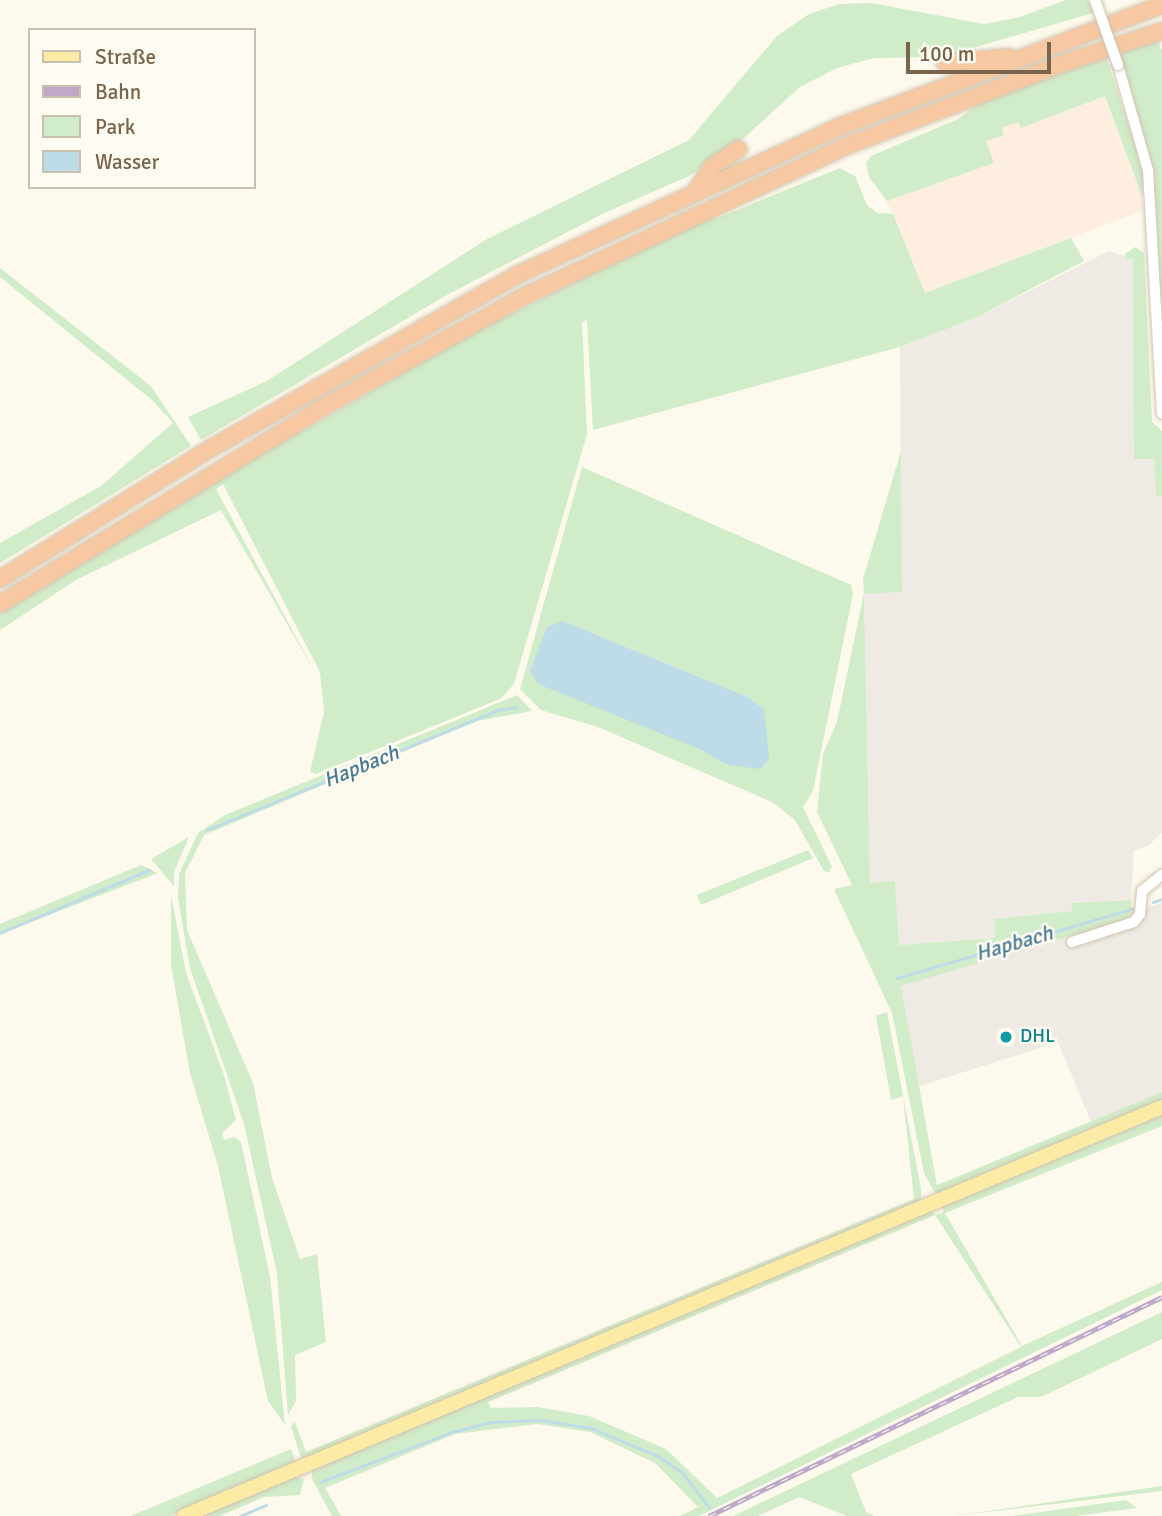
<!DOCTYPE html>
<meta charset="utf-8">
<style>
body{margin:0}
#map{position:relative;width:1162px;height:1516px;overflow:hidden;background:#fdf9ec;font-family:Signika,sans-serif}
div>[style]{position:absolute}
.commercial>*{inset:0;background:#fdeee0}
.industrial>*{inset:0;background:#efebe4}
.green>*{inset:0;background:#d1ecc9}
.water>*{inset:0;background:#bedbe8}
.stream>*{height:2.5px;margin:-1.25px;padding:0 1.25px;transform-origin:1.25px;border-radius:1.25px;background:#bedbe8}
.roads{filter:drop-shadow(0 0 2px #d1c4b0) drop-shadow(0 0 2px #d1c4b0)}
.minor>*{height:10px;margin:-5px;padding:0 5px;transform-origin:5px;border-radius:5px;background:#fff}
.major>*{height:14px;margin:-7px;padding:0 7px;transform-origin:7px;border-radius:7px;background:#fceba4}
.highway>*{height:16px;margin:-8px;padding:0 8px;transform-origin:8px;border-radius:8px;background:#f8c8a2}
.rail>*{height:5px;margin-top:-2.5px;transform-origin:0;background:repeating-linear-gradient(90deg,#fffcf3 0 8px,#c0a8c9 0 16px);box-sizing:border-box;border-block:2px solid #c0a8c9}
.bridges{filter:drop-shadow(0 0 2px #d1c4b0) drop-shadow(0 0 2px #d1c4b0)}
.minor-bridge>*{height:10px;margin:-5px;padding:0 5px;transform-origin:5px;border-radius:5px;background:#fff}
.dots>*{width:19px;height:19px;translate:-50% -50%;box-sizing:border-box;border:4px solid #fffcf3;border-radius:50%}
span{translate:-50% -50%;white-space:nowrap;text-align:center;line-height:1.15;-webkit-text-stroke:5px #fffcf3;paint-order:stroke}
.culture-label{font-size:19px;color:#0d838f}
.left{translate:0 -50%;text-align:left}
.water-label{font-size:21px;color:#487a95;font-style:italic}
.legend{position:absolute;left:28px;top:28px;width:228px;height:161px;box-sizing:border-box;background:#fffcf3;border:2px solid #cac0b0;margin:0;padding:9px 12px;list-style:none;font-size:21px;color:#7a654c}
.legend li{display:flex;align-items:center;gap:14px;height:35px}
.legend b{width:35px;border:2px solid #cac0b0}
.scale{position:absolute;left:906px;top:42px;width:145px;height:32px;box-sizing:border-box;border:4px solid #7a654c;border-top:0;padding-left:9px;font-size:21px;line-height:24px;white-space:nowrap;color:#7a654c;-webkit-text-stroke:5px #fffcf3;paint-order:stroke}
</style>
<div id="map">
<div class="commercial">
<i style="clip-path:polygon(1105px 96px,1142px 196px,1142px 211px,925px 293px,887px 201px,993px 163px,986px 141px,1002px 128px,1018px 122px,1021px 128px)"></i>
</div>
<div class="industrial">
<i style="clip-path:polygon(1109px 251px,1133px 259px,1135px 459px,1154px 458px,1156px 495px,1162px 496px,1162px 832px,1148px 846px,1134px 850px,1131px 900px,1072px 903px,1072px 911px,995px 919px,996px 938px,899px 945px,895px 881px,870px 883px,864px 593px,902px 592px,900px 347px,977px 317px)"></i>
<i style="clip-path:polygon(1162px 903px,1162px 1092px,1091px 1122px,1058px 1042px,917px 1087px,901px 986px)"></i>
</div>
<div class="green">
<i style="clip-path:polygon(1066px 0,1088px 0,1093px 13px,942px 57px,874px 58px,837px 68px,800px 87px,734px 147px,689px 176px,602px 214px,445px 296px,201px 440px,188px 417px,267px 381px,487px 239px,689px 140px,777px 36px,809px 14px,839px 4px,871px 3px,984px 24px,1020px 17px)"></i>
<i style="clip-path:polygon(1158px 40px,1162px 51px,1162px 380px,1151px 168px,1117px 54px)"></i>
<i style="clip-path:polygon(1106px 57px,1144px 170px,1142px 196px,1105px 96px,1021px 128px,1018px 122px,1002px 128px,1004px 135px,986px 141px,994px 163px,887px 201px,869px 177px,866px 163px,871px 156px,958px 119px,983px 101px)"></i>
<i style="clip-path:polygon(840px 168px,855px 176px,867px 205px,877px 213px,893px 214px,925px 293px,1071px 238px,1084px 261px,977px 317px,900px 347px,593px 430px,587px 320px,582px 322px,587px 434px,514px 684px,500px 699px,316px 774px,310px 772px,324px 712px,320px 672px,223px 484px,216px 489px,316px 674px,221px 510px,76px 580px,0 630px,0 614px,221px 477px,475px 332px,698px 221px,720px 217px)"></i>
<i style="clip-path:polygon(1135px 247px,1144px 253px,1152px 422px,1162px 431px,1162px 496px,1156px 496px,1154px 459px,1134px 459px,1133px 259px,1125px 259px,1125px 254px)"></i>
<i style="clip-path:polygon(0 268px,151px 386px,191px 446px,0 563px,0 543px,101px 486px,173px 423px,152px 400px,0 277px)"></i>
<i style="clip-path:polygon(901px 451px,902px 592px,864px 594px,870px 883px,895px 881px,899px 945px,995px 938px,995px 919px,1072px 911px,1072px 903px,1131px 900px,1132px 912px,1125px 920px,901px 986px,937px 1185px,1162px 1092px,1162px 1100px,946px 1193px,935px 1193px,924px 1173px,892px 1013px,834px 889px,852px 885px,817px 812px,823px 754px,837px 722px,864px 593px,863px 579px)"></i>
<i style="clip-path:polygon(evenodd,582px 467px,851px 585px,853px 594px,813px 791px,803px 807px,832px 867px,829px 872px,824px 871px,795px 820px,772px 802px,598px 727px,541px 710px,520px 689px,582px 467px,563px 621px,748px 697px,764px 709px,727px 765px,697px 748px,563px 621px)"></i>
<i style="clip-path:polygon(517px 695px,532px 711px,476px 721px,204px 835px,185px 873px,187px 930px,253px 1083px,272px 1178px,300px 1259px,317px 1254px,326px 1342px,295px 1355px,296px 1401px,288px 1415px,277px 1273px,244px 1124px,190px 968px,178px 898px,179px 874px,198px 833px,225px 815px)"></i>
<i style="clip-path:polygon(189px 837px,174px 872px,174px 886px,151px 859px)"></i>
<i style="clip-path:polygon(808px 850px,813px 858px,701px 905px,697px 895px)"></i>
<i style="clip-path:polygon(141px 865px,158px 873px,0 934px,0 924px)"></i>
<i style="clip-path:polygon(171px 895px,186px 973px,224px 1075px,236px 1120px,222px 1133px,224px 1140px,234px 1137px,241px 1142px,270px 1277px,285px 1425px,268px 1401px,218px 1166px,190px 1073px,171px 965px)"></i>
<i style="clip-path:polygon(887px 1012px,921px 1189px,921px 1199px,912px 1207px,307px 1460px,301px 1458px,291px 1426px,295px 1422px,306px 1452px,914px 1199px,903px 1096px,891px 1100px,876px 1016px)"></i>
<i style="clip-path:polygon(evenodd,1162px 1115px,1162px 1126px,945px 1213px,1022px 1346px,1162px 1282px,1162px 1290px,699px 1516px,680px 1516px,698px 1507px,655px 1463px,590px 1432px,537px 1424px,455px 1434px,325px 1488px,341px 1516px,332px 1516px,312px 1479px,312px 1470px,930px 1209px,936px 1215px,944px 1212px,941px 1205px,1162px 1115px,935px 1215px,1021px 1347px,717px 1498px,666px 1449px,589px 1416px,537px 1407px,491px 1408px,488px 1402px,935px 1215px)"></i>
<i style="clip-path:polygon(1162px 1312px,1162px 1339px,1041px 1397px,1018px 1397px,851px 1474px,866px 1512px,874px 1516px,847px 1516px,799px 1497px,758px 1516px,733px 1516px)"></i>
<i style="clip-path:polygon(291px 1449px,295px 1459px,289px 1468px,171px 1516px,131px 1516px)"></i>
<i style="clip-path:polygon(291px 1476px,304px 1479px,300px 1495px,264px 1497px,220px 1516px,197px 1516px)"></i>
<i style="clip-path:polygon(1162px 1486px,1162px 1491px,953px 1516px)"></i>
<i style="clip-path:polygon(1126px 1500px,1137px 1508px,1075px 1516px,1013px 1516px)"></i>
</div>
<div class="water">
<i style="clip-path:polygon(563px 621px,748px 697px,764px 709px,769px 758px,761px 769px,727px 765px,697px 748px,538px 684px,530px 671px,547px 627px)"></i>
</div>
<div class="stream">
<i style="left:207px;top:830px;width:315px;rotate:-22.4deg"></i>
<i style="left:498px;top:710px;width:19px;rotate:-9deg"></i>
<i style="left:1153px;top:902px;width:9px;rotate:-18deg"></i>
<i style="left:0;top:933px;width:162px;rotate:-22.9deg"></i>
<i style="left:897px;top:978px;width:245px;rotate:-16.4deg"></i>
<i style="left:320px;top:1482px;width:141px;rotate:-20.7deg"></i>
<i style="left:452px;top:1432px;width:40px;rotate:-14.4deg"></i>
<i style="left:491px;top:1422px;width:49px;rotate:-2.3deg"></i>
<i style="left:540px;top:1420px;width:52px;rotate:8.9deg"></i>
<i style="left:591px;top:1428px;width:73px;rotate:22.7deg"></i>
<i style="left:658px;top:1456px;width:29px;rotate:34deg"></i>
<i style="left:682px;top:1472px;width:44px;rotate:52.4deg"></i>
<i style="left:240px;top:1516px;width:28px;rotate:-23deg"></i>
</div>
<div class="roads">
<div class="minor">
<i style="left:1118px;top:65px;width:109px;rotate:74.1deg"></i>
<i style="left:1148px;top:170px;width:244px;rotate:86.7deg"></i>
<i style="left:1072px;top:942px;width:65px;rotate:-17.9deg"></i>
<i style="left:1134px;top:922px;width:10px;rotate:-53deg"></i>
<i style="left:1140px;top:914px;width:23px;rotate:-85deg"></i>
<i style="left:1142px;top:891px;width:26px;rotate:-39deg"></i>
</div>
<div class="major">
<i style="left:184px;top:1516px;width:1060px;rotate:-22.69deg"></i>
</div>
<div class="highway">
<i style="left:945px;top:63px;width:64px;rotate:-5.4deg"></i>
<i style="left:697px;top:189px;width:27px;rotate:-56deg"></i>
<i style="left:712px;top:167px;width:32px;rotate:-34deg"></i>
<i style="left:0;top:579px;width:251px;rotate:-31.8deg"></i>
<i style="left:213px;top:447px;width:349px;rotate:-29.5deg"></i>
<i style="left:517px;top:275px;width:351px;rotate:-24.7deg"></i>
<i style="left:836px;top:128px;width:348px;rotate:-20.7deg"></i>
<i style="left:0;top:604px;width:379px;rotate:-31.3deg"></i>
<i style="left:324px;top:407px;width:234px;rotate:-28.9deg"></i>
<i style="left:529px;top:294px;width:353px;rotate:-25deg"></i>
<i style="left:849px;top:145px;width:224px;rotate:-20.9deg"></i>
<i style="left:1058px;top:65px;width:109px;rotate:-18.1deg"></i>
</div>
</div>
<div class="rail">
<i style="left:709px;top:1516px;width:503px;rotate:-25.8deg"></i>
</div>
<div class="bridges">
<div class="minor-bridge">
<i style="left:1095px;top:0;width:69px;rotate:70.5deg"></i>
</div>
</div>
<div class="dots">
<i style="left:1006px;top:1037px;background:#0f9aa8"></i>
</div>
<div class="culture-label">
<span class="left" style="left:1020px;top:1037px">DHL</span>
</div>
<div class="water-label">
<span style="left:361px;top:766px;rotate:-22deg">Hapbach</span>
<span style="left:1014px;top:943px;rotate:-16deg">Hapbach</span>
</div>
<ul class="legend">
<li><b style="height:9px;background:#fceba4"></b>Straße</li>
<li><b style="height:9px;background:#c0a8c9"></b>Bahn</li>
<li><b style="height:19px;background:#d1ecc9"></b>Park</li>
<li><b style="height:19px;background:#bedbe8"></b>Wasser</li>
</ul>
<div class="scale">100 m</div>
</div>
